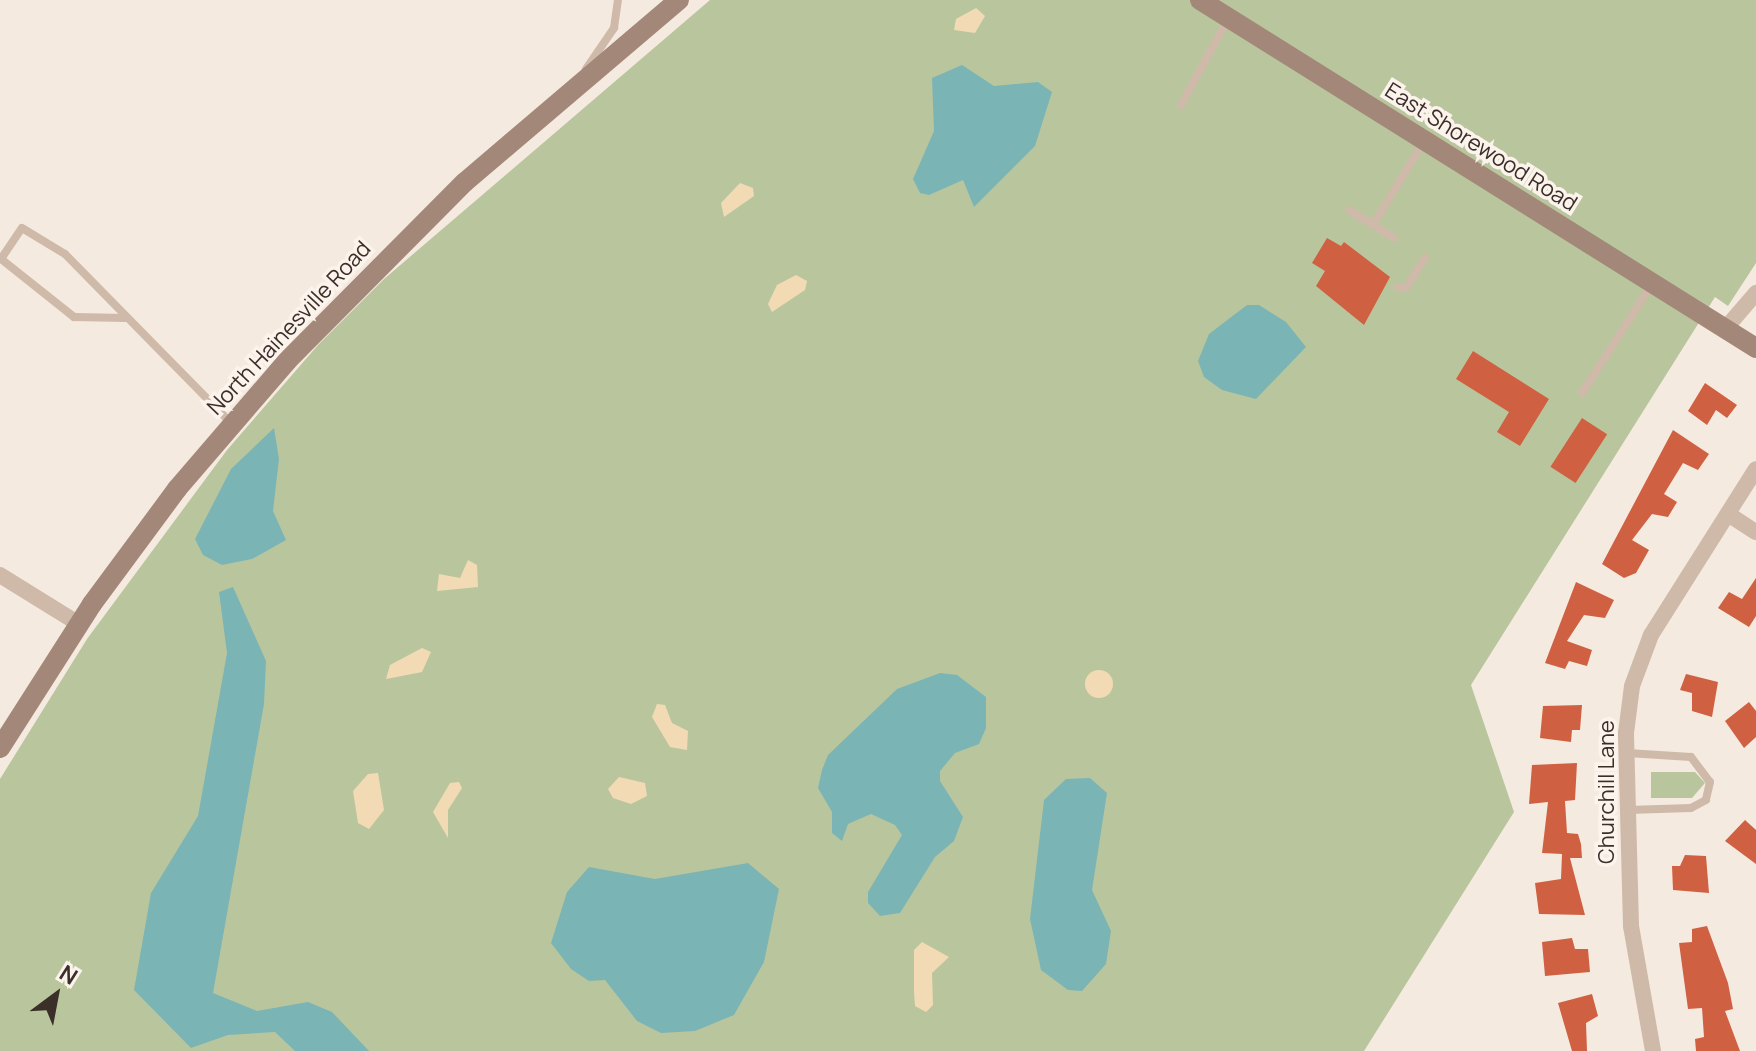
<!DOCTYPE html>
<style>
body{margin:0}
#map{position:relative;width:1756px;height:1051px;overflow:hidden;background:#f5eadf;font-family:Manrope,sans-serif}
div>[style]{position:absolute}
.green>*{inset:0;background:#b9c69d}
.sand>*{inset:0;background:#f2dbb4}
.round{border-radius:50%}
.water>*{inset:0;background:#7bb4b5}
.building>*{inset:0;background:#d06042;transform-origin:0 0}
.service>*{height:8px;margin:-4px;padding:0 4px;transform-origin:4px;border-radius:4px;background:#cfb9a9}
.minor>*{height:16px;margin:-8px;padding:0 8px;transform-origin:8px;border-radius:8px;background:#cfb9a9}
.secondary>*{height:20px;margin:-10px;padding:0 10px;transform-origin:10px;border-radius:10px;background:#a3887a}
span{translate:-50% -50%;white-space:nowrap;text-align:center;line-height:1.15;-webkit-text-stroke:7px #fcf4ec;paint-order:stroke}
.street-label{font-size:22px;color:#3b2f2a}
.north{position:absolute;left:16px;top:955px;width:80px;height:80px;-webkit-text-stroke:6px #fcf4ec;paint-order:stroke;rotate:32deg;font-size:22px;font-weight:700;line-height:32px;text-align:center;color:#3b2f2a}
.north::after{content:'';display:block;margin:auto;width:28px;height:36px;background:#3b2f2a;clip-path:polygon(50% 0,100% 100%,50% 72%,0 100%)}
</style>
<div id="map">
<div class="green">
<i style="clip-path:polygon(710px 0,1756px 0,1756px 263px,1728px 306px,1715px 297px,1471px 685px,1514px 812px,1364px 1051px,0 1051px,0 779px,87px 639px,227px 450px,318px 345px,384px 279px)"></i>
<i style="clip-path:polygon(1651px 772px,1695px 772px,1705px 783px,1692px 798px,1651px 798px)"></i>
</div>
<div class="sand">
<i style="clip-path:polygon(976px 8px,985px 16px,975px 33px,954px 30px,956px 19px)"></i>
<i style="clip-path:polygon(740px 183px,753px 188px,754px 196px,724px 217px,721px 203px)"></i>
<i style="clip-path:polygon(796px 275px,807px 281px,805px 290px,772px 312px,768px 304px,777px 285px)"></i>
<i style="clip-path:polygon(468px 560px,477px 565px,478px 587px,437px 591px,439px 574px,460px 578px)"></i>
<i style="clip-path:polygon(422px 648px,431px 652px,422px 672px,386px 679px,390px 665px)"></i>
<i class="round" style="left:1085px;top:670px;width:28px;height:28px"></i>
<i style="clip-path:polygon(657px 704px,665px 705px,672px 723px,688px 731px,687px 750px,670px 747px,652px 717px)"></i>
<i style="clip-path:polygon(378px 773px,384px 810px,369px 829px,358px 823px,353px 791px,368px 774px)"></i>
<i style="clip-path:polygon(619px 777px,645px 783px,647px 796px,631px 804px,613px 798px,608px 789px)"></i>
<i style="clip-path:polygon(459px 782px,462px 788px,448px 810px,448px 838px,433px 812px,450px 783px)"></i>
<i style="clip-path:polygon(922px 942px,949px 957px,932px 973px,933px 1005px,926px 1012px,915px 1006px,914px 992px,914px 950px)"></i>
</div>
<div class="water">
<i style="clip-path:polygon(962px 65px,994px 86px,1038px 82px,1052px 92px,1035px 146px,974px 207px,963px 180px,929px 195px,920px 193px,913px 179px,934px 131px,932px 78px)"></i>
<i style="clip-path:polygon(1247px 305px,1259px 305px,1286px 322px,1306px 347px,1256px 399px,1222px 390px,1204px 377px,1198px 361px,1209px 334px)"></i>
<i style="clip-path:polygon(274px 428px,279px 459px,273px 511px,286px 540px,252px 559px,222px 565px,203px 555px,195px 539px,231px 469px)"></i>
<i style="clip-path:polygon(233px 587px,266px 661px,264px 704px,213px 993px,257px 1011px,308px 1002px,332px 1012px,369px 1051px,295px 1051px,275px 1032px,228px 1035px,191px 1048px,134px 990px,151px 893px,198px 816px,227px 653px,219px 592px)"></i>
<i style="clip-path:polygon(940px 673px,957px 675px,986px 697px,986px 728px,979px 744px,955px 753px,940px 771px,940px 781px,963px 817px,954px 841px,935px 857px,900px 913px,880px 916px,868px 903px,868px 892px,902px 835px,895px 825px,871px 814px,848px 824px,842px 841px,832px 833px,832px 812px,818px 788px,822px 770px,828px 755px,897px 689px)"></i>
<i style="clip-path:polygon(1090px 778px,1107px 793px,1092px 890px,1111px 931px,1106px 964px,1082px 991px,1068px 990px,1041px 970px,1030px 919px,1044px 800px,1066px 779px)"></i>
<i style="clip-path:polygon(748px 863px,779px 889px,764px 962px,734px 1015px,695px 1031px,661px 1033px,637px 1021px,605px 980px,589px 981px,571px 969px,551px 943px,567px 892px,589px 867px,655px 879px)"></i>
</div>
<div class="building">
<i style="clip-path:polygon(1327px 238px,1341px 246px,1344px 242px,1390px 277px,1364px 325px,1316px 286px,1325px 271px,1312px 263px)"></i>
<i style="clip-path:polygon(1473px 351px,1549px 399px,1520px 446px,1497px 432px,1509px 412px,1456px 379px)"></i>
<i style="clip-path:polygon(1705px 383px,1737px 405px,1727px 418px,1716px 410px,1707px 425px,1688px 411px)"></i>
<i style="left:1582px;top:418px;width:30px;height:58px;rotate:33deg"></i>
<i style="clip-path:polygon(1673px 430px,1709px 454px,1698px 470px,1683px 463px,1664px 494px,1677px 502px,1668px 517px,1652px 514px,1632px 540px,1649px 550px,1636px 573px,1624px 578px,1602px 564px)"></i>
<i style="clip-path:polygon(1756px 578px,1756px 616px,1749px 627px,1718px 608px,1729px 592px,1742px 599px)"></i>
<i style="clip-path:polygon(1576px 582px,1614px 600px,1605px 618px,1584px 615px,1567px 641px,1592px 650px,1587px 666px,1569px 661px,1565px 669px,1545px 663px)"></i>
<i style="clip-path:polygon(1686px 674px,1718px 682px,1712px 717px,1692px 711px,1692px 693px,1680px 690px)"></i>
<i style="clip-path:polygon(1749px 702px,1756px 711px,1756px 737px,1744px 748px,1725px 721px)"></i>
<i style="clip-path:polygon(1582px 705px,1580px 730px,1572px 730px,1571px 742px,1540px 738px,1543px 706px)"></i>
<i style="clip-path:polygon(1577px 763px,1575px 800px,1565px 801px,1567px 833px,1578px 834px,1581px 844px,1582px 858px,1570px 858px,1585px 915px,1539px 914px,1535px 883px,1561px 879px,1562px 854px,1542px 853px,1548px 802px,1529px 804px,1532px 765px)"></i>
<i style="clip-path:polygon(1745px 820px,1756px 830px,1756px 864px,1725px 841px)"></i>
<i style="clip-path:polygon(1685px 855px,1706px 856px,1709px 893px,1673px 890px,1672px 866px,1680px 866px)"></i>
<i style="clip-path:polygon(1707px 926px,1728px 983px,1733px 1009px,1725px 1011px,1740px 1051px,1696px 1051px,1695px 1039px,1704px 1037px,1702px 1008px,1688px 1009px,1679px 943px,1692px 942px,1692px 929px)"></i>
<i style="clip-path:polygon(1572px 938px,1575px 949px,1588px 949px,1590px 972px,1545px 976px,1542px 942px)"></i>
<i style="clip-path:polygon(1592px 994px,1598px 1016px,1586px 1023px,1587px 1051px,1572px 1051px,1558px 1003px)"></i>
</div>
<div class="service">
<i style="left:586px;top:69px;width:50px;rotate:-55.7deg"></i>
<i style="left:614px;top:28px;width:28px;rotate:-82deg"></i>
<i style="left:1181px;top:105px;width:98px;rotate:-61.3deg"></i>
<i style="left:1349px;top:210px;width:53px;rotate:31.9deg"></i>
<i style="left:1373px;top:225px;width:98px;rotate:-58.7deg"></i>
<i style="left:1397px;top:287px;width:9px;rotate:6deg"></i>
<i style="left:1406px;top:288px;width:36px;rotate:-58deg"></i>
<i style="left:126px;top:318px;width:52px;rotate:-178.9deg"></i>
<i style="left:74px;top:317px;width:93px;rotate:-141.5deg"></i>
<i style="left:1px;top:259px;width:37px;rotate:-56deg"></i>
<i style="left:22px;top:228px;width:50px;rotate:31.2deg"></i>
<i style="left:65px;top:254px;width:238px;rotate:45.5deg"></i>
<i style="left:1582px;top:393px;width:130px;rotate:-57.3deg"></i>
<i style="left:1627px;top:753px;width:64px;rotate:3.6deg"></i>
<i style="left:1691px;top:757px;width:31px;rotate:53deg"></i>
<i style="left:1710px;top:782px;width:18px;rotate:103deg"></i>
<i style="left:1706px;top:800px;width:17px;rotate:152deg"></i>
<i style="left:1691px;top:808px;width:63px;rotate:178.2deg"></i>
</div>
<div class="minor">
<i style="left:1725px;top:329px;width:48px;rotate:-49.3deg"></i>
<i style="left:1728px;top:514px;width:33px;rotate:33deg"></i>
<i style="left:0;top:575px;width:93px;rotate:31.8deg"></i>
<i style="left:1653px;top:1051px;width:127px;rotate:-100deg"></i>
<i style="left:1631px;top:926px;width:193px;rotate:-91.5deg"></i>
<i style="left:1626px;top:733px;width:47px;rotate:-82.7deg"></i>
<i style="left:1632px;top:686px;width:54px;rotate:-69.6deg"></i>
<i style="left:1651px;top:635px;width:196px;rotate:-57.7deg"></i>
</div>
<div class="secondary">
<i style="left:1200px;top:0;width:656px;rotate:32.04deg"></i>
<i style="left:0;top:748px;width:171px;rotate:-57.4deg"></i>
<i style="left:92px;top:604px;width:143px;rotate:-53.5deg"></i>
<i style="left:177px;top:489px;width:169px;rotate:-49.3deg"></i>
<i style="left:287px;top:361px;width:252px;rotate:-45.2deg"></i>
<i style="left:465px;top:182px;width:281px;rotate:-40.4deg"></i>
</div>
<div class="street-label">
<span style="left:1481px;top:147px;rotate:32deg">East Shorewood Road</span>
<span style="left:289px;top:328px;rotate:-47deg">North Hainesville Road</span>
<span style="left:1607px;top:792px;rotate:-90deg">Churchill Lane</span>
</div>
<div class="north">N</div>
</div>
